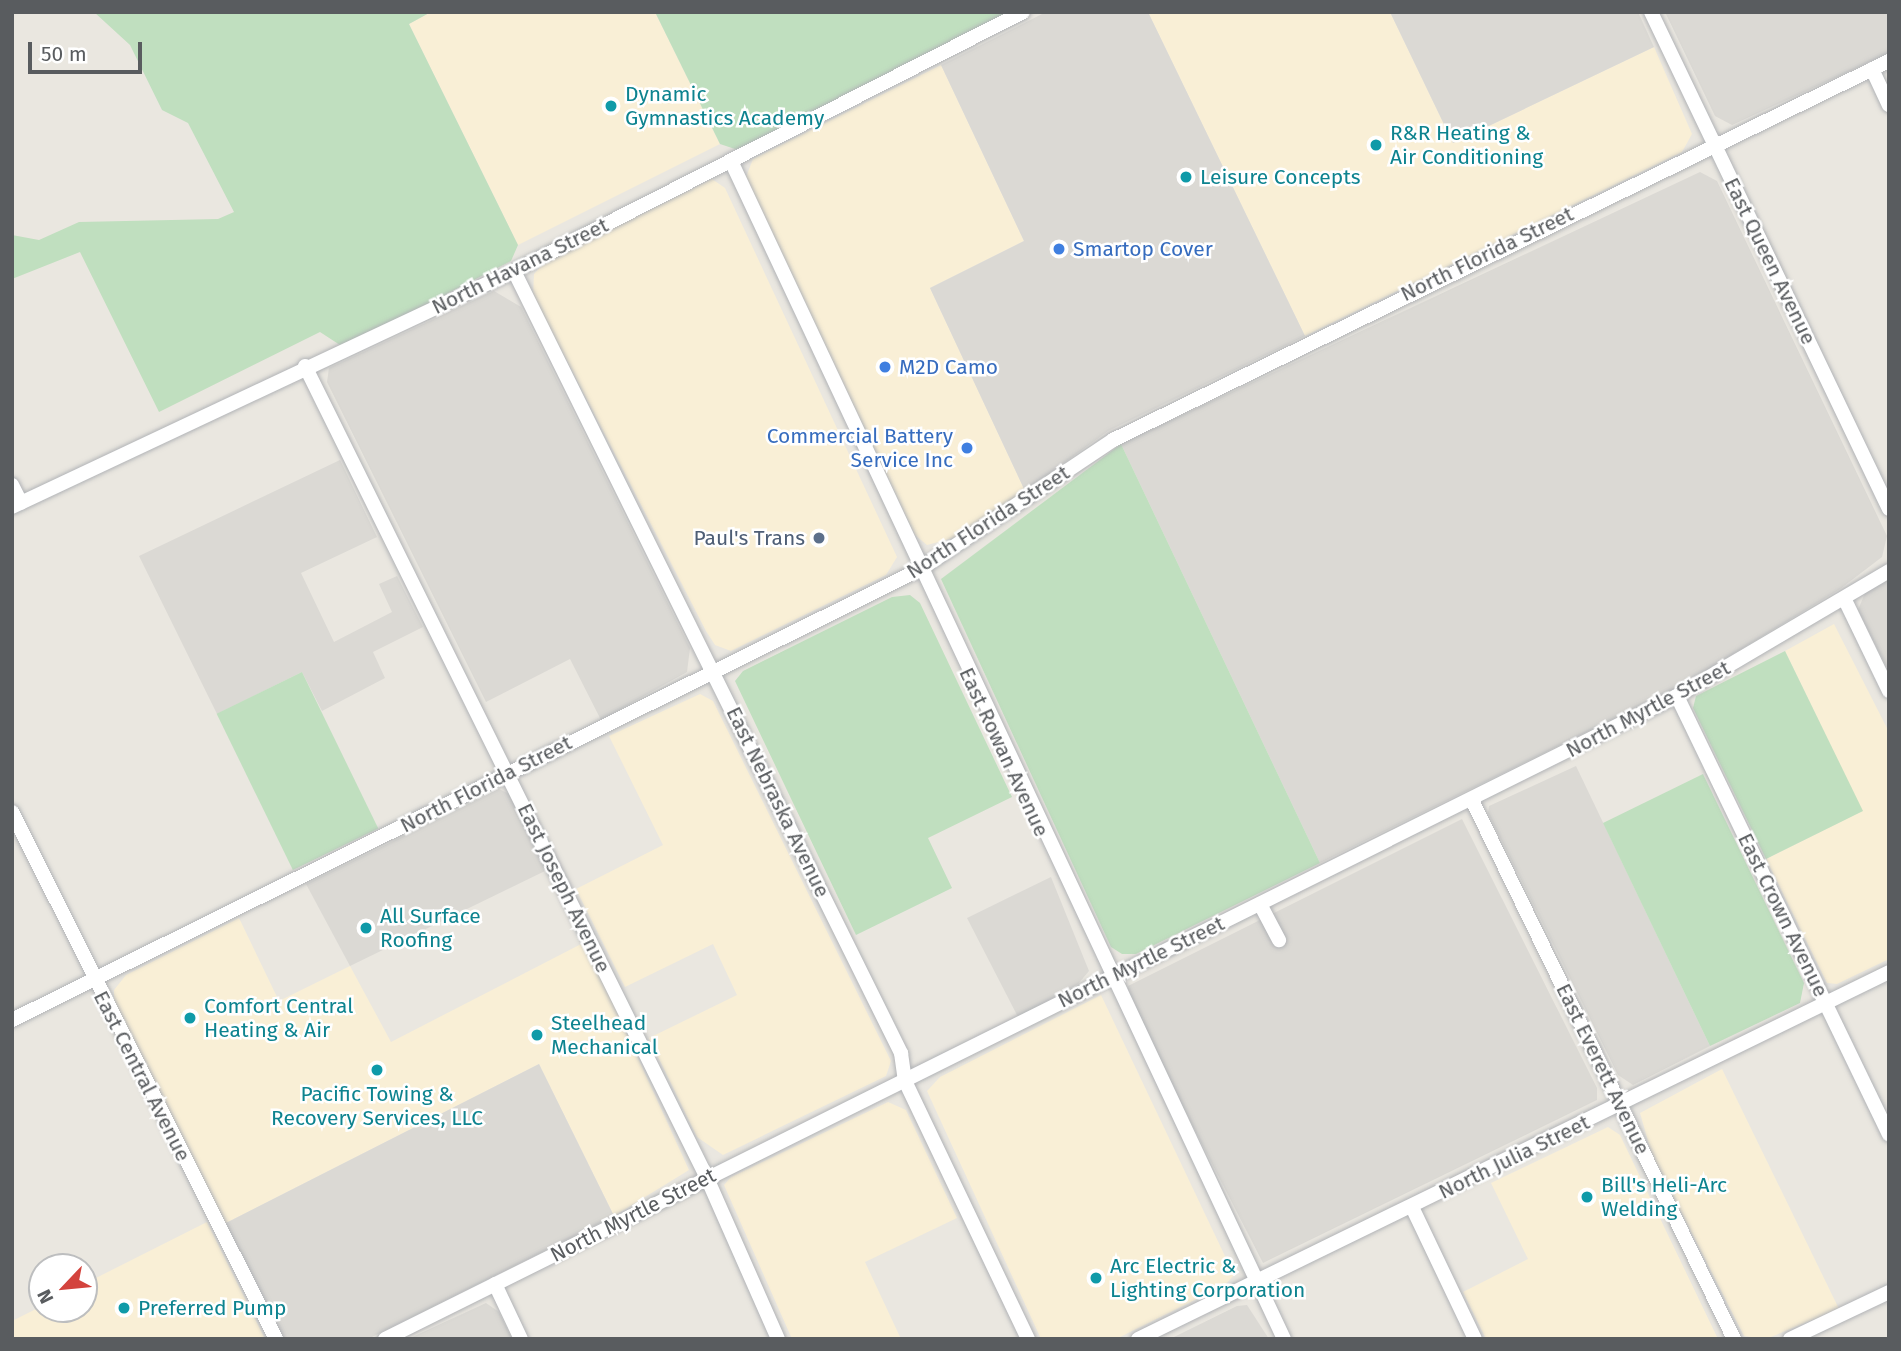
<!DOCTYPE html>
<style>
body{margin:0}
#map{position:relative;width:1901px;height:1351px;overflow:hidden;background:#eae7e0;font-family:"Fira Sans",sans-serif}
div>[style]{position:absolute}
.commercial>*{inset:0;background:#f9efd6}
.industrial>*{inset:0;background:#dbd9d4}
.green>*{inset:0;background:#c0dfbf;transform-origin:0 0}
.roads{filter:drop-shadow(0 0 2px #b1b3b6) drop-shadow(0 0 2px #b1b3b6)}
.street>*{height:14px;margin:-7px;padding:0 7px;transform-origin:7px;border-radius:7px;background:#fff}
.dots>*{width:19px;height:19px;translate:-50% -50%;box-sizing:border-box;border:4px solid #fff;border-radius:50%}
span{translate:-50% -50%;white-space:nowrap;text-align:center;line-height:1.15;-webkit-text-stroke:5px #fff;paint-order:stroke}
.culture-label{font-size:21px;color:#0d838f}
.left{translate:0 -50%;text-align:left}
.shop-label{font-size:21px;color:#366cbe}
.right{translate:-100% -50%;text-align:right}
.street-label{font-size:21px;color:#595c5f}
.service-label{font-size:21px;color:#4e5e75}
.frame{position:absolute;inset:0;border:14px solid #595c5f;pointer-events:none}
.north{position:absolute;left:28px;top:1253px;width:70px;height:70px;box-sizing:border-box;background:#fff;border:2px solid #bdbebf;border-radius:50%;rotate:244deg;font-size:19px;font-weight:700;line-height:28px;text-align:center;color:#595c5f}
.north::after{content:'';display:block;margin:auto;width:24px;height:32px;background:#d3433d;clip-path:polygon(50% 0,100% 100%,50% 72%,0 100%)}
.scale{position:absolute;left:28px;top:42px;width:114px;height:32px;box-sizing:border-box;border:4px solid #595c5f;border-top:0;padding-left:9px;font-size:21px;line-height:24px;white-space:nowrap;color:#595c5f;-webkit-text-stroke:5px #fff;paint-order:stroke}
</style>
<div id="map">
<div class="commercial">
<i style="clip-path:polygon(431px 12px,655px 12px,720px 144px,518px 245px,409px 24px)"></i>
<i style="clip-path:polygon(1148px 12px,1390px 12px,1453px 143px,1654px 47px,1692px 134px,1682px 152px,1305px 336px)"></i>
<i style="clip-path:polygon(941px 65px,1024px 241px,930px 288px,1025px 491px,957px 537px,927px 545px,915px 535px,746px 177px,753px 159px)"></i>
<i style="clip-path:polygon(712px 179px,725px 188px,897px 557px,886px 575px,731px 651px,715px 645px,706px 631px,533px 295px,534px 274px,544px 263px)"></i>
<i style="clip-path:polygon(1834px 624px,1889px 732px,1889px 959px,1837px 984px,1827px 983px,1766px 859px,1862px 811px,1785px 651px)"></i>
<i style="clip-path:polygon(700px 694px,713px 701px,891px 1061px,886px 1076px,723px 1155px,697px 1137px,649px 1038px,737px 995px,713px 944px,625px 987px,576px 889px,663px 845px,609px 736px)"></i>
<i style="clip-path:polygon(239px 918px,279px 1001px,350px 966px,391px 1042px,585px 942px,689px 1170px,614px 1216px,539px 1064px,224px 1224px,114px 1002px,114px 990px,126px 975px)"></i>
<i style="clip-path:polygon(1101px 995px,1234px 1275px,1225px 1285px,1116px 1339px,1041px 1339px,927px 1091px,940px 1077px)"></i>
<i style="clip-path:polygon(1722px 1069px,1839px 1309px,1766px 1339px,1744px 1336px,1652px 1155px,1640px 1113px)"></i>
<i style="clip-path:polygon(888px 1102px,906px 1110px,957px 1218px,865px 1262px,901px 1339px,792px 1339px,724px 1185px,731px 1177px)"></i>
<i style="clip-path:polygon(1608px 1127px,1620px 1135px,1718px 1339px,1486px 1339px,1463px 1292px,1528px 1259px,1491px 1183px)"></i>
<i style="clip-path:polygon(207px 1222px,265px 1339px,12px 1339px,12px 1321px,42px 1306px,84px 1309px,84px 1284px)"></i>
</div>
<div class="industrial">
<i style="clip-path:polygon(1046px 12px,1148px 12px,1305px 336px,1108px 431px,1025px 491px,930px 288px,1024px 241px,941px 65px)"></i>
<i style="clip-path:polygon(1390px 12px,1638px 12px,1654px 47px,1453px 143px)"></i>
<i style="clip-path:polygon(1665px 12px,1889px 12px,1889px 53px,1732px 125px,1715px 116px)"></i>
<i style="clip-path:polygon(1700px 172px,1717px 181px,1887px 536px,1882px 557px,1840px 589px,1682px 685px,1320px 863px,1121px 444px)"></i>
<i style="clip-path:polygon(494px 291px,521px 307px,690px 648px,687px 672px,601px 720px,570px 659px,486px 702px,327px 382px,329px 368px)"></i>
<i style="clip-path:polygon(340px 460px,377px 537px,301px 573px,334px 642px,392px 612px,379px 584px,397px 576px,423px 627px,373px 652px,385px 678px,322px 711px,302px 672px,217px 714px,139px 556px)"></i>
<i style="clip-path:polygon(1889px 577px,1889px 672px,1858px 610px,1865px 593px)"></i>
<i style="clip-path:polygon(1576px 766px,1710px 1046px,1633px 1085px,1618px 1075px,1488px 813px,1489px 806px)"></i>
<i style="clip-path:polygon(499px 789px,511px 795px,547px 870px,350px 966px,306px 884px)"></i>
<i style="clip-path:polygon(1462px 819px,1597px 1088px,1597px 1100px,1263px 1263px,1127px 998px,1128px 986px)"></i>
<i style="clip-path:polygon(1051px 877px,1089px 971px,1078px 984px,1018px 1017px,967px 918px)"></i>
<i style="clip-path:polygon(539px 1064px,614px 1216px,368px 1339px,283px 1339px,224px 1224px)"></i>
<i style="clip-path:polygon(486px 1303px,499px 1312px,512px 1339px,408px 1339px)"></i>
<i style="clip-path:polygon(1247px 1305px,1269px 1339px,1170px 1339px,1237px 1306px)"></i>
</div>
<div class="green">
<i style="clip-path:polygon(94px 12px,431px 12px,409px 24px,518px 245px,511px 261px,343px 347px,320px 332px,159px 412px,80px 252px,12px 279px,12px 235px,39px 240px,79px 222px,218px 219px,234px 212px,188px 123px,162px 110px,130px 45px)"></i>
<i style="clip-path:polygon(655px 12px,1014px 12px,738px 150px,720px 144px)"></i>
<i style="clip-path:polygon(1121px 444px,1320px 863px,1136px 954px,1122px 954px,1111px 947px,941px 579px)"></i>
<i style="clip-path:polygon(910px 595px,920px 603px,1012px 797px,928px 838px,952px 888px,856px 935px,735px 681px,743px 671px,892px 597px)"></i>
<i style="clip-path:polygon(1785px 651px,1863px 811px,1766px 859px,1693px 708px,1696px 696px)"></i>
<i style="left:302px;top:672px;width:174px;height:95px;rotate:64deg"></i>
<i style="clip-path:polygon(1703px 774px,1804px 983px,1800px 1003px,1710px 1046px,1603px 823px)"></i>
</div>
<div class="roads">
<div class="street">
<i style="left:1651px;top:12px;width:551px;rotate:64.41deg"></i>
<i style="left:1872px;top:69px;width:40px;rotate:65deg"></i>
<i style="left:731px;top:161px;width:1301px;rotate:64.85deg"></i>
<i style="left:514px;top:271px;width:873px;rotate:63.67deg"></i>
<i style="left:901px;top:1053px;width:28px;rotate:82deg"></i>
<i style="left:905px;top:1081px;width:286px;rotate:64.5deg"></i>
<i style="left:305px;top:366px;width:906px;rotate:63.66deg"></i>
<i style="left:707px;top:1178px;width:176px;rotate:66.2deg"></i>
<i style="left:12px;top:485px;width:20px;rotate:63deg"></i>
<i style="left:12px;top:507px;width:555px;rotate:-25.18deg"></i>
<i style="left:514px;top:271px;width:571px;rotate:-26.97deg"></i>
<i style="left:1845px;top:600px;width:101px;rotate:64.2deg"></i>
<i style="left:1677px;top:696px;width:487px;rotate:64.2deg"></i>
<i style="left:1472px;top:800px;width:599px;rotate:64.08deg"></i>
<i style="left:12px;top:812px;width:589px;rotate:63.39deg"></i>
<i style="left:1260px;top:904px;width:41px;rotate:62.2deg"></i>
<i style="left:12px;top:1020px;width:1012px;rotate:-26.39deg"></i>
<i style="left:919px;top:570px;width:234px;rotate:-33.8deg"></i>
<i style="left:1113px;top:440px;width:864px;rotate:-26.03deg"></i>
<i style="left:1412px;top:1207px;width:146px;rotate:64.5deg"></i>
<i style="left:495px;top:1284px;width:61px;rotate:64.7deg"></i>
<i style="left:385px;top:1339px;width:1443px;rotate:-26.46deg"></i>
<i style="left:1677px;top:696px;width:246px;rotate:-30.5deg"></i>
<i style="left:1138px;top:1339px;width:836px;rotate:-26.04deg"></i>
<i style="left:1790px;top:1339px;width:110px;rotate:-25.4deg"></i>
</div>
</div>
<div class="dots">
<i style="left:611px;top:106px;background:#0f9aa8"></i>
<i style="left:1376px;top:145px;background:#0f9aa8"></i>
<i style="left:1186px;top:177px;background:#0f9aa8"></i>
<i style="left:1059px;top:249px;background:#3f7fe0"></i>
<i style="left:885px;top:367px;background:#3f7fe0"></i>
<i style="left:967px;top:448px;background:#3f7fe0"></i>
<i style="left:819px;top:538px;background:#5c6f8a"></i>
<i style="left:366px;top:928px;background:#0f9aa8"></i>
<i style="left:190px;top:1018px;background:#0f9aa8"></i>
<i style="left:537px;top:1035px;background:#0f9aa8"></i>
<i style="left:377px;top:1070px;background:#0f9aa8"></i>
<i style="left:1587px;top:1197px;background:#0f9aa8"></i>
<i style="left:1096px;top:1278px;background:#0f9aa8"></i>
<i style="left:124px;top:1308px;background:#0f9aa8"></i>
</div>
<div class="culture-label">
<span class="left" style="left:625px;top:106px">Dynamic<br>Gymnastics Academy</span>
<span class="left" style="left:1390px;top:145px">R&amp;R Heating &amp;<br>Air Conditioning</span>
<span class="left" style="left:1200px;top:177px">Leisure Concepts</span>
<span class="left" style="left:380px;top:928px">All Surface<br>Roofing</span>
<span class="left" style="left:204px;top:1018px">Comfort Central<br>Heating &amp; Air</span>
<span class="left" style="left:551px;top:1035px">Steelhead<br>Mechanical</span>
<span style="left:377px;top:1106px">Pacific Towing &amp;<br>Recovery Services, LLC</span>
<span class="left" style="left:1601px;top:1197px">Bill's Heli-Arc<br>Welding</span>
<span class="left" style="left:1110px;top:1278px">Arc Electric &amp;<br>Lighting Corporation</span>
<span class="left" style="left:138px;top:1308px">Preferred Pump</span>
</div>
<div class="shop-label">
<span class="left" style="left:1073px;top:249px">Smartop Cover</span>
<span class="left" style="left:899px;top:367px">M2D Camo</span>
<span class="right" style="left:953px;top:448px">Commercial Battery<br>Service Inc</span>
</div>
<div class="street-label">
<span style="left:1487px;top:254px;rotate:-26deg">North Florida Street</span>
<span style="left:1770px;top:261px;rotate:64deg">East Queen Avenue</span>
<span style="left:520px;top:266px;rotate:-26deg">North Havana Street</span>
<span style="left:988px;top:522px;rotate:-33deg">North Florida Street</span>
<span style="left:1648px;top:709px;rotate:-28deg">North Myrtle Street</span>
<span style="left:1004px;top:752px;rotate:65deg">East Rowan Avenue</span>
<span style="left:486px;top:784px;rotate:-27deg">North Florida Street</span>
<span style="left:778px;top:802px;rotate:64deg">East Nebraska Avenue</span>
<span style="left:564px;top:888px;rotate:64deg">East Joseph Avenue</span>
<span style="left:1783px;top:915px;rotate:64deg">East Crown Avenue</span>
<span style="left:1141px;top:962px;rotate:-26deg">North Myrtle Street</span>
<span style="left:1603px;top:1069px;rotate:64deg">East Everett Avenue</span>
<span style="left:142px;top:1076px;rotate:63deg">East Central Avenue</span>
<span style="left:1514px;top:1157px;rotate:-26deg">North Julia Street</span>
<span style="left:633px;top:1215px;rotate:-27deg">North Myrtle Street</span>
</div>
<div class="service-label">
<span class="right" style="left:805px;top:538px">Paul's Trans</span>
</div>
<div class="frame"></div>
<div class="north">N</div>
<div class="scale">50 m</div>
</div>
